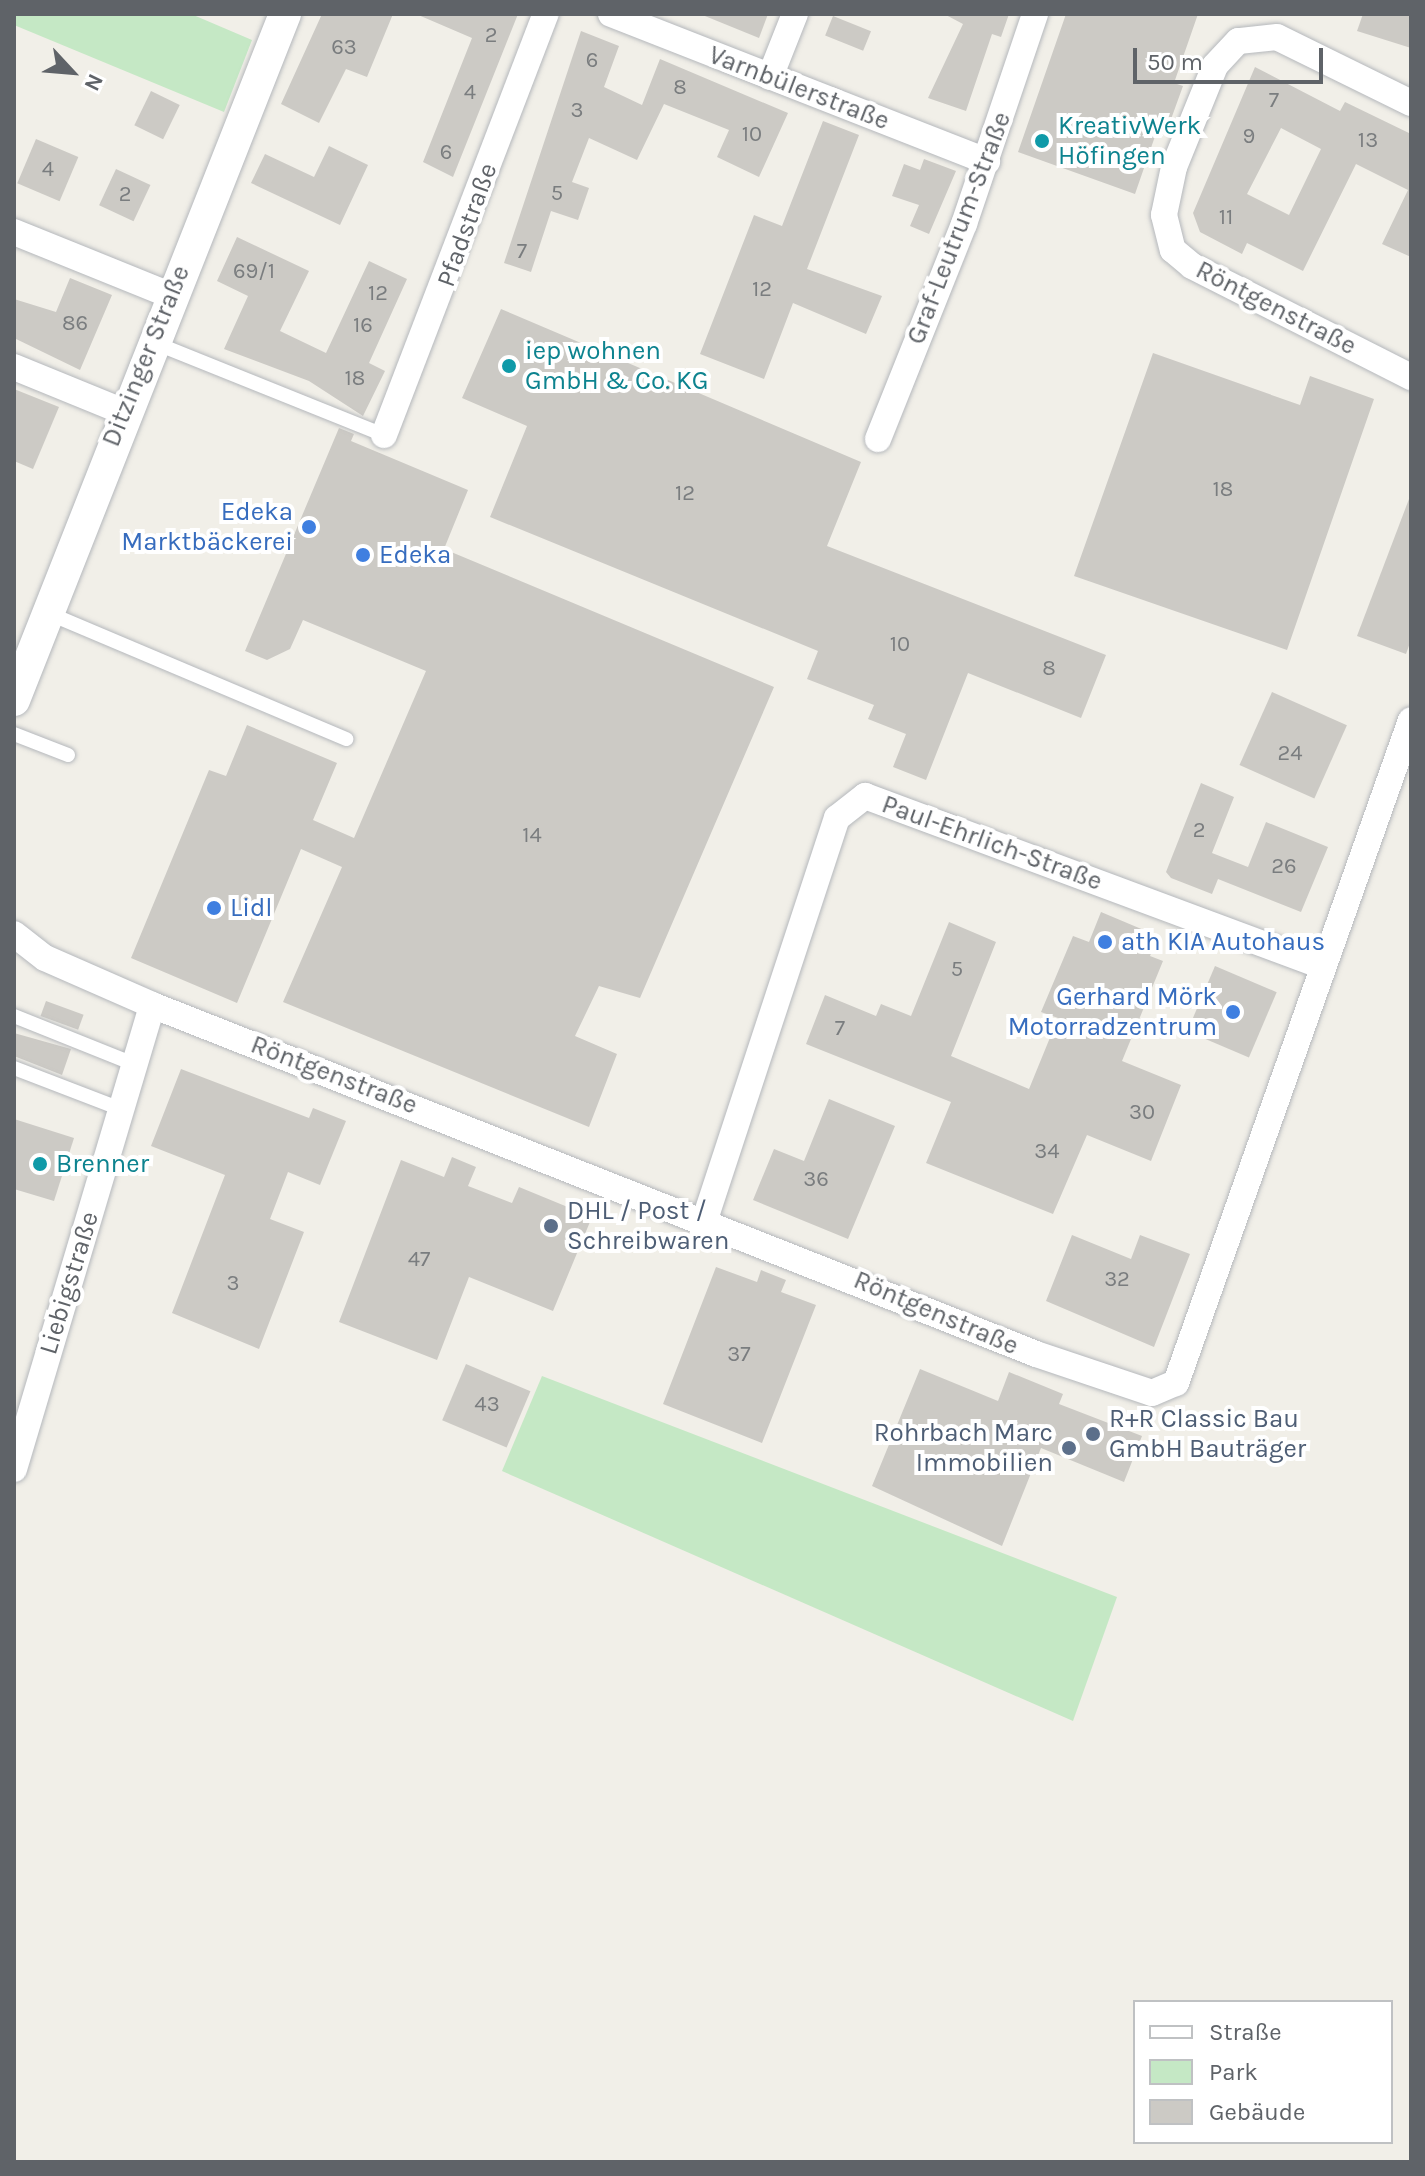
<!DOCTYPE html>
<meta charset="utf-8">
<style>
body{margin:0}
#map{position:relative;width:1425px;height:2176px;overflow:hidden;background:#f1efe8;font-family:Karla,sans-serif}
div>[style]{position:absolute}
.green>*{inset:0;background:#c5e8c5}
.building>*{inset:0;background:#cccac5;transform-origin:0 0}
.roads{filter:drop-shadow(0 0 2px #b5b8bc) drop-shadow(0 0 2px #b5b8bc)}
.service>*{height:14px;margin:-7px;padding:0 7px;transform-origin:7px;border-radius:7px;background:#fff}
.minor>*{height:26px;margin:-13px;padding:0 13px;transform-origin:13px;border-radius:13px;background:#fff}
.tertiary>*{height:32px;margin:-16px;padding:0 16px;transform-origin:16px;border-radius:16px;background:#fff}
.dots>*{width:22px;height:22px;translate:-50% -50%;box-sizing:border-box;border:4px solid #fff;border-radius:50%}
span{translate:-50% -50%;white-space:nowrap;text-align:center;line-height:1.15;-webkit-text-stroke:8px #fff;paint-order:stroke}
.number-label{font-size:22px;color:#7a7d7f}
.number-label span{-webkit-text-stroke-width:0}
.street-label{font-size:26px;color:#5f6368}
.culture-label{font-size:26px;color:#0d838f}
.left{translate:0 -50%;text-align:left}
.shop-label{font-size:26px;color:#366cbe}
.right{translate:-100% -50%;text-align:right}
.service-label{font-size:26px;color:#4e5e75}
.frame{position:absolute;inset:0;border:16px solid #5f6368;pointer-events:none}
.legend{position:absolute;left:1133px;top:2000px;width:260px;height:144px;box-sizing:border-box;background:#fff;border:2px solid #bfc1c3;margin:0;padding:10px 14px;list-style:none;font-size:24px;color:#5f6368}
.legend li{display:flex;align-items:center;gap:16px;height:40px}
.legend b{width:40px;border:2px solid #bfc1c3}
.north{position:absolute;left:32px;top:32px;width:80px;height:80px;-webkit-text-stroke:6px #fff;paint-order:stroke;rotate:116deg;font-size:22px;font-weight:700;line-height:32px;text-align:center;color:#5f6368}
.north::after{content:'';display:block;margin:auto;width:28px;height:36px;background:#5f6368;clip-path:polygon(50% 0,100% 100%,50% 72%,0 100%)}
.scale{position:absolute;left:1133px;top:48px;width:190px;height:36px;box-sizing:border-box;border:4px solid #5f6368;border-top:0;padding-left:10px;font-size:24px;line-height:28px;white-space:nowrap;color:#5f6368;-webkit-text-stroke:6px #fff;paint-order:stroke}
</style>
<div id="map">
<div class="green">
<i style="clip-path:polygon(14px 14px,191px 14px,252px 40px,224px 112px,14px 25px)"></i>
<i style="clip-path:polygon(542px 1376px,1117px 1597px,1073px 1721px,502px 1471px)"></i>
</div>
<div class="building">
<i style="clip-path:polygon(322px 14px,393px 14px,367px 77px,346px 69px,319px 123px,281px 104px)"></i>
<i style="clip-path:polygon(416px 14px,518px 14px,453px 177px,423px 162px,472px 38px)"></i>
<i style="clip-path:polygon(700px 14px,768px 14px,759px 38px)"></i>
<i style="clip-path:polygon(944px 14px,1009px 14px,1001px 37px,992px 34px,966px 111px,928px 98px,963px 24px)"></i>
<i style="clip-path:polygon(1066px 14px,1198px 14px,1174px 83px,1183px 86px,1170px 122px,1161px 119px,1135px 194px,1018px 152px)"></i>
<i style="clip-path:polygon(1363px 14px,1411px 14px,1411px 48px,1357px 31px)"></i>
<i style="left:833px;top:16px;width:41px;height:21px;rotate:22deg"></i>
<i style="clip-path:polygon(581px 31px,619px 46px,604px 87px,642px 105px,660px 59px,788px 113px,759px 177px,717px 157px,729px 130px,664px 104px,637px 160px,589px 138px,572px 182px,589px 188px,578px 220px,551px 211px,531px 272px,504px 263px)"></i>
<i style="clip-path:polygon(evenodd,1255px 67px,1340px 111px,1345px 102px,1411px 134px,1411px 257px,1382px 244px,1408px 190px,1356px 164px,1303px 271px,1247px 243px,1242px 254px,1200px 232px,1193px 213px,1255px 67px,1281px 128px,1321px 149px,1289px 215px,1247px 194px,1281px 128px)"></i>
<i style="left:151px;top:91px;width:32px;height:38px;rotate:26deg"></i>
<i style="clip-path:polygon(823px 121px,859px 135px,807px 269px,882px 296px,866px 334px,793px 303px,764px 379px,700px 354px,754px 215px,782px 226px)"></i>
<i style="left:36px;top:139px;width:46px;height:48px;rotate:23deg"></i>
<i style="clip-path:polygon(329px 146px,368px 165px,340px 225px,251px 183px,265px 154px,314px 177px)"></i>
<i style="clip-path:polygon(924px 159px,956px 171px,929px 234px,910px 226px,919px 205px,892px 196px,904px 164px,920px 170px)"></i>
<i style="left:116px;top:169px;width:38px;height:40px;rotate:25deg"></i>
<i style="clip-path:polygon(237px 237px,309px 271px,280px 331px,326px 353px,369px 261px,407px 279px,369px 363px,385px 371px,363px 416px,309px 381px,224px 349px,248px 296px,217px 281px)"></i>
<i style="clip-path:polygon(70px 278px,112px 295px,80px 370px,14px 338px,14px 299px,56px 312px)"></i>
<i style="clip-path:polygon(501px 309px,861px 462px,827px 546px,1106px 655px,1081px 718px,968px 673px,926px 780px,893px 767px,906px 734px,868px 719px,874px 705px,807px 679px,818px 651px,490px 517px,527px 426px,462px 398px)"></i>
<i style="clip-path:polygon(1153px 353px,1300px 405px,1310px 376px,1374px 399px,1287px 650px,1074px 576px)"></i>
<i style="clip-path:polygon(14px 389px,59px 407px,33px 469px,14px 461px)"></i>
<i style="clip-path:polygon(339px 428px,354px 434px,351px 441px,468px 490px,444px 549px,774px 687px,640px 998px,599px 986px,575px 1036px,617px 1054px,589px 1127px,283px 1002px,342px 867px,301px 849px,237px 1003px,131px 958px,209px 770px,226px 776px,247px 725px,337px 763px,313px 820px,354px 838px,426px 671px,303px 620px,290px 649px,267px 660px,245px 651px)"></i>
<i style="clip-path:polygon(1409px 499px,1411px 640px,1406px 654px,1357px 636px)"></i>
<i style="left:1272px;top:692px;width:82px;height:80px;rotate:24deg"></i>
<i style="clip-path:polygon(1201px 783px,1234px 797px,1212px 853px,1248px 867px,1266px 822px,1328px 847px,1301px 912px,1218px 879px,1212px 894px,1171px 878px,1166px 872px)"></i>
<i style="clip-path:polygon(1101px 912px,1158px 936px,1150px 956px,1163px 961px,1122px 1061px,1181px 1085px,1151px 1161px,1087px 1135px,1053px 1214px,926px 1163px,951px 1102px,806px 1044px,825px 995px,876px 1016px,881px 1004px,911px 1016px,949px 922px,996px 942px,951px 1056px,1029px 1089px,1058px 1018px,1041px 1012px,1073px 936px,1089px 942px)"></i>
<i style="left:1215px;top:966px;width:67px;height:71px;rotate:23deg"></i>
<i style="left:46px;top:1001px;width:40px;height:16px;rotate:20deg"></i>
<i style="clip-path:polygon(14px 1033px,71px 1049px,62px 1075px,14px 1056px)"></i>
<i style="clip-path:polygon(181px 1069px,309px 1118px,313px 1108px,346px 1121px,320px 1185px,288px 1172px,270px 1219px,304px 1232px,259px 1349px,172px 1313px,225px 1175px,151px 1146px)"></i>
<i style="clip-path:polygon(829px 1099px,895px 1126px,848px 1239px,753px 1200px,774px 1149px,804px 1161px)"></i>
<i style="clip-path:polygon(14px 1119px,74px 1138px,54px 1201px,14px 1189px)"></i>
<i style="clip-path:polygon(452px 1157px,476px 1167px,468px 1186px,512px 1203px,519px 1187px,592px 1217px,553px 1311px,469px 1277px,437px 1360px,339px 1322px,401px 1160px,444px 1177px)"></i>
<i style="clip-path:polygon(1072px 1235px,1131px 1259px,1140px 1235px,1190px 1254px,1154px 1347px,1046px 1301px)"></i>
<i style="clip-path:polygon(716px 1267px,757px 1282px,761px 1270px,786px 1280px,781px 1292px,816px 1305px,762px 1443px,663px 1404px)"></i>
<i style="left:466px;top:1364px;width:70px;height:61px;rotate:23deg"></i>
<i style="clip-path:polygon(920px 1369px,998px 1401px,1009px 1372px,1063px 1394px,1059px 1404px,1142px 1436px,1124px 1482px,1041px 1448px,1002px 1546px,872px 1486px)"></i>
</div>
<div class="roads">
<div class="service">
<i style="left:155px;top:343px;width:247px;rotate:21.9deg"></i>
<i style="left:48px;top:613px;width:324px;rotate:22.9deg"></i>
<i style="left:14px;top:734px;width:58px;rotate:21.3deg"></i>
<i style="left:14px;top:1016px;width:129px;rotate:21.8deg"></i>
<i style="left:14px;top:1068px;width:115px;rotate:21deg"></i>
</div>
<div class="minor">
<i style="left:611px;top:14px;width:404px;rotate:21.4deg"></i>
<i style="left:770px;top:77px;width:68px;rotate:-68.4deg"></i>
<i style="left:1411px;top:103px;width:149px;rotate:-153.8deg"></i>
<i style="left:1277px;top:37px;width:39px;rotate:174deg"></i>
<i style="left:1238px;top:41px;width:34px;rotate:133deg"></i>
<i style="left:1215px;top:66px;width:109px;rotate:112.1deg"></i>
<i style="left:1174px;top:167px;width:49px;rotate:101.8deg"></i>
<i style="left:1164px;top:215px;width:36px;rotate:76deg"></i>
<i style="left:1173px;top:250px;width:25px;rotate:40deg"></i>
<i style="left:1192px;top:266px;width:246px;rotate:26.9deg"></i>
<i style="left:14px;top:232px;width:168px;rotate:22deg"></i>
<i style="left:14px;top:367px;width:117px;rotate:22.2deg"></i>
<i style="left:384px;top:435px;width:451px;rotate:-69deg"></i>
<i style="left:878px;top:439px;width:232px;rotate:-68.2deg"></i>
<i style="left:964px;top:224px;width:222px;rotate:-71.3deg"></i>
<i style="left:14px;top:934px;width:39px;rotate:38deg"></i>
<i style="left:45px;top:958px;width:117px;rotate:23.7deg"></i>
<i style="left:152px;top:1005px;width:950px;rotate:21.54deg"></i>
<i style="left:1036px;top:1354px;width:122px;rotate:18.6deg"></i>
<i style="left:1152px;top:1393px;width:26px;rotate:-23deg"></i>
<i style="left:1176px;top:1383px;width:703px;rotate:-70.48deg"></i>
<i style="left:705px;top:1219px;width:422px;rotate:-71.8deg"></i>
<i style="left:837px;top:818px;width:36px;rotate:-38deg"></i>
<i style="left:865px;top:796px;width:488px;rotate:20.4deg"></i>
<i style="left:14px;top:1469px;width:484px;rotate:-73.4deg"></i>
</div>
<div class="tertiary">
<i style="left:14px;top:700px;width:738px;rotate:-68.44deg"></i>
</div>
</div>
<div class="dots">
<i style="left:1042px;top:141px;background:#0f9aa8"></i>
<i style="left:509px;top:366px;background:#0f9aa8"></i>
<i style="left:309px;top:527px;background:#3f7fe0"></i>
<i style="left:363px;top:555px;background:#3f7fe0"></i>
<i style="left:214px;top:908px;background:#3f7fe0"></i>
<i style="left:1105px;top:942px;background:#3f7fe0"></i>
<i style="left:1233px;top:1012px;background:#3f7fe0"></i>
<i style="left:40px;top:1164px;background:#0f9aa8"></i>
<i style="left:551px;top:1226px;background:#5c6f8a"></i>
<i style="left:1093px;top:1434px;background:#5c6f8a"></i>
<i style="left:1069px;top:1448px;background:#5c6f8a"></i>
</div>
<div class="number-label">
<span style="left:491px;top:36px">2</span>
<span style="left:344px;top:48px">63</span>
<span style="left:592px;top:61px">6</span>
<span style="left:680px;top:88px">8</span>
<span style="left:470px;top:93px">4</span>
<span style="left:1274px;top:101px">7</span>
<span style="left:577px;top:111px">3</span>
<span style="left:752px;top:135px">10</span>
<span style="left:1249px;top:137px">9</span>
<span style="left:1368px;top:141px">13</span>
<span style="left:446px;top:153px">6</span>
<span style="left:48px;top:170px">4</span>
<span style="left:557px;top:194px">5</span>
<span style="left:125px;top:195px">2</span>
<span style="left:1226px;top:218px">11</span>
<span style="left:522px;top:252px">7</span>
<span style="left:254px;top:272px">69/1</span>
<span style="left:762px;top:290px">12</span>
<span style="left:378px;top:294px">12</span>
<span style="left:75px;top:324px">86</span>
<span style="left:363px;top:326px">16</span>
<span style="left:355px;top:379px">18</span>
<span style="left:1223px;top:490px">18</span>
<span style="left:685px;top:494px">12</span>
<span style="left:900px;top:645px">10</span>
<span style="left:1049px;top:669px">8</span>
<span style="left:1290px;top:754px">24</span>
<span style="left:1199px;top:831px">2</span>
<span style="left:532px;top:836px">14</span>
<span style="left:1284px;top:867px">26</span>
<span style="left:957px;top:970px">5</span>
<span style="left:840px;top:1029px">7</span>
<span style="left:1142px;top:1113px">30</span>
<span style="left:1047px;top:1152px">34</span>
<span style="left:816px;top:1180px">36</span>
<span style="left:419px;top:1260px">47</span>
<span style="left:1117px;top:1280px">32</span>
<span style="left:233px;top:1284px">3</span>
<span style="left:739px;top:1355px">37</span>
<span style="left:487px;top:1405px">43</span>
</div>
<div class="street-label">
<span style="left:799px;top:88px;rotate:21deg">Varnbülerstraße</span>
<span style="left:467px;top:225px;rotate:-70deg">Pfadstraße</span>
<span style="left:959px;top:228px;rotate:-69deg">Graf-Leutrum-Straße</span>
<span style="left:1276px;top:308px;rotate:27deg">Röntgenstraße</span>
<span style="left:146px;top:356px;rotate:-68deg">Ditzinger Straße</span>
<span style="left:992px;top:843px;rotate:20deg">Paul-Ehrlich-Straße</span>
<span style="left:334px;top:1075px;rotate:21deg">Röntgenstraße</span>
<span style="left:69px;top:1283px;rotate:-73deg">Liebigstraße</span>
<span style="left:936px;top:1313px;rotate:23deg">Röntgenstraße</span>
</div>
<div class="culture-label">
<span class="left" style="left:1058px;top:141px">KreativWerk<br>Höfingen</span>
<span class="left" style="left:525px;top:366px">iep wohnen<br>GmbH &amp; Co. KG</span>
<span class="left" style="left:56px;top:1164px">Brenner</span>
</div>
<div class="shop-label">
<span class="right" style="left:293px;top:527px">Edeka<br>Marktbäckerei</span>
<span class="left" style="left:379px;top:555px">Edeka</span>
<span class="left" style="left:230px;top:908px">Lidl</span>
<span class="left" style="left:1121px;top:942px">ath KIA Autohaus</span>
<span class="right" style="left:1217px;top:1012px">Gerhard Mörk<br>Motorradzentrum</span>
</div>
<div class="service-label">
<span class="left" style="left:567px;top:1226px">DHL / Post /<br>Schreibwaren</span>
<span class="left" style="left:1109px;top:1434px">R+R Classic Bau<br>GmbH Bauträger</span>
<span class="right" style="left:1053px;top:1448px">Rohrbach Marc<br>Immobilien</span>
</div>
<div class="frame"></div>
<ul class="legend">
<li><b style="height:10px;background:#fff"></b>Straße</li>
<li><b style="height:22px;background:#c5e8c5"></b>Park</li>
<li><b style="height:22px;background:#cccac5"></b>Gebäude</li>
</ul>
<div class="north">N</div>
<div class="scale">50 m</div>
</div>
